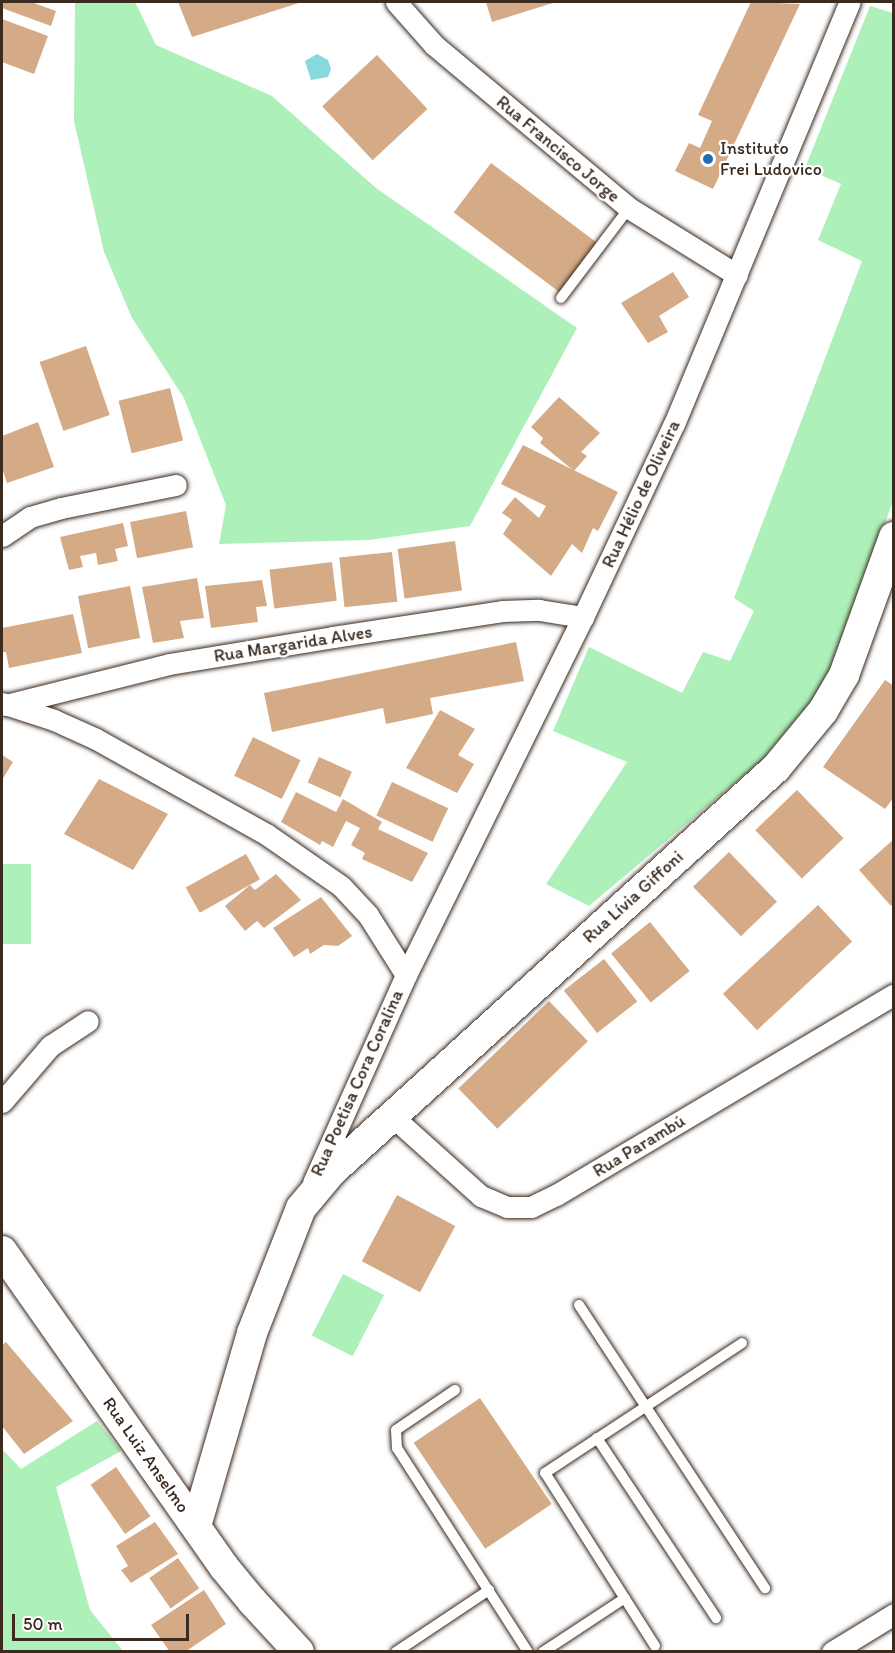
<!DOCTYPE html>
<meta charset="utf-8">
<style>
body{margin:0}
#map{position:relative;width:895px;height:1653px;overflow:hidden;background:#fff;font-family:Itim,sans-serif}
div>[style]{position:absolute}
.green>*{inset:0;background:#adf0ba;transform-origin:0 0}
.water>*{inset:0;background:#87d9de}
.building>*{inset:0;background:#d5ab87;transform-origin:0 0}
.roads{filter:drop-shadow(0 0 2px #3b2a1e) drop-shadow(0 0 2px #3b2a1e)}
.lane>*{height:10px;margin:-5px;padding:0 5px;transform-origin:5px;border-radius:5px;background:#fff}
.street>*{height:21px;margin:-10.5px;padding:0 10.5px;transform-origin:10.5px;border-radius:10.5px;background:#fff}
.secondary>*{height:30px;margin:-15px;padding:0 15px;transform-origin:15px;border-radius:15px;background:#fff}
.dots>*{width:16px;height:16px;translate:-50% -50%;box-sizing:border-box;border:3px solid #fff;border-radius:50%}
span{translate:-50% -50%;white-space:nowrap;text-align:center;line-height:1.15;-webkit-text-stroke:4.5px #fff;paint-order:stroke}
.street-label{font-size:18px;color:#3b2a1e}
.poi-label{font-size:18px;color:#3b2a1e}
.left{translate:0 -50%;text-align:left}
.frame{position:absolute;inset:0;border:3px solid #3b2a1e;pointer-events:none}
.scale{position:absolute;left:12px;top:1614px;width:177px;height:27px;box-sizing:border-box;border:3px solid #3b2a1e;border-top:0;padding-left:8px;font-size:18px;line-height:21px;white-space:nowrap;color:#3b2a1e;-webkit-text-stroke:4px #fff;paint-order:stroke}
</style>
<div id="map">
<div class="green">
<i style="clip-path:polygon(75px 2px,135px 2px,156px 45px,272px 96px,376px 188px,577px 328px,470px 526px,369px 540px,219px 544px,226px 505px,184px 398px,132px 318px,104px 252px,74px 121px)"></i>
<i style="clip-path:polygon(870px 6px,893px 13px,893px 501px,826px 686px,762px 760px,589px 906px,546px 884px,627px 762px,553px 731px,589px 647px,682px 693px,703px 652px,730px 661px,754px 611px,734px 598px,862px 261px,818px 240px,841px 184px,805px 168px)"></i>
<i style="left:2px;top:864px;width:29px;height:80px"></i>
<i style="left:343px;top:1274px;width:46px;height:69px;rotate:27deg"></i>
<i style="clip-path:polygon(97px 1421px,121px 1451px,56px 1487px,90px 1610px,123px 1651px,2px 1651px,2px 1449px,21px 1469px)"></i>
</div>
<div class="water">
<i style="clip-path:polygon(317px 54px,328px 60px,331px 69px,328px 77px,311px 80px,305px 61px)"></i>
</div>
<div class="building">
<i style="clip-path:polygon(2px 2px,31px 2px,56px 11px,51px 26px,2px 8px)"></i>
<i style="clip-path:polygon(178px 2px,302px 2px,192px 37px)"></i>
<i style="clip-path:polygon(486px 2px,556px 2px,492px 22px)"></i>
<i style="clip-path:polygon(751px 2px,800px 4px,713px 189px,675px 171px,689px 143px,700px 148px,712px 121px,698px 115px)"></i>
<i style="clip-path:polygon(2px 19px,48px 36px,34px 74px,2px 62px)"></i>
<i style="left:377px;top:55px;width:74px;height:75px;rotate:47deg"></i>
<i style="left:491px;top:163px;width:133px;height:62px;rotate:37deg"></i>
<i style="clip-path:polygon(673px 272px,689px 297px,659px 316px,668px 332px,648px 343px,621px 303px)"></i>
<i style="left:86px;top:346px;width:73px;height:49px;rotate:71deg"></i>
<i style="left:170px;top:388px;width:54px;height:53px;rotate:76deg"></i>
<i style="clip-path:polygon(559px 397px,600px 433px,581px 452px,587px 456px,574px 471px,540px 443px,543px 438px,531px 427px)"></i>
<i style="clip-path:polygon(38px 422px,54px 467px,7px 483px,2px 468px,2px 436px)"></i>
<i style="clip-path:polygon(523px 445px,618px 492px,598px 531px,593px 528px,582px 553px,572px 544px,551px 576px,503px 534px,512px 520px,502px 513px,515px 497px,539px 518px,546px 506px,501px 484px)"></i>
<i style="left:186px;top:511px;width:37px;height:57px;rotate:79deg"></i>
<i style="clip-path:polygon(123px 523px,128px 546px,115px 549px,118px 561px,98px 565px,96px 553px,80px 556px,83px 567px,69px 570px,60px 537px)"></i>
<i style="left:455px;top:541px;width:50px;height:58px;rotate:82deg"></i>
<i style="left:392px;top:552px;width:50px;height:53px;rotate:84deg"></i>
<i style="left:332px;top:562px;width:39px;height:63px;rotate:83deg"></i>
<i style="clip-path:polygon(197px 578px,204px 618px,180px 621px,184px 638px,153px 643px,142px 587px)"></i>
<i style="clip-path:polygon(262px 580px,267px 606px,256px 607px,258px 622px,211px 628px,205px 586px)"></i>
<i style="left:130px;top:586px;width:53px;height:53px;rotate:79deg"></i>
<i style="clip-path:polygon(73px 614px,82px 653px,9px 668px,6px 652px,2px 652px,2px 628px)"></i>
<i style="clip-path:polygon(516px 642px,524px 681px,430px 698px,433px 714px,386px 724px,383px 708px,272px 732px,264px 693px)"></i>
<i style="clip-path:polygon(885px 680px,894px 686px,894px 797px,885px 809px,823px 767px)"></i>
<i style="clip-path:polygon(440px 710px,475px 729px,458px 755px,474px 764px,457px 793px,406px 768px)"></i>
<i style="left:253px;top:737px;width:53px;height:43px;rotate:26deg"></i>
<i style="clip-path:polygon(2px 755px,13px 762px,2px 780px)"></i>
<i style="left:319px;top:757px;width:36px;height:28px;rotate:24deg"></i>
<i style="clip-path:polygon(99px 779px,168px 814px,133px 870px,64px 834px)"></i>
<i style="left:392px;top:782px;width:62px;height:37px;rotate:25deg"></i>
<i style="left:797px;top:790px;width:67px;height:58px;rotate:46deg"></i>
<i style="clip-path:polygon(296px 792px,336px 812px,343px 799px,382px 822px,378px 829px,428px 853px,412px 882px,362px 859px,365px 853px,351px 845px,360px 828px,346px 821px,333px 847px,322px 841px,320px 845px,281px 822px)"></i>
<i style="clip-path:polygon(894px 839px,894px 903px,891px 906px,859px 870px)"></i>
<i style="left:729px;top:852px;width:69px;height:50px;rotate:46deg"></i>
<i style="left:246px;top:854px;width:29px;height:69px;rotate:61deg"></i>
<i style="clip-path:polygon(276px 874px,301px 900px,264px 928px,257px 921px,245px 931px,225px 906px,250px 885px,255px 890px)"></i>
<i style="clip-path:polygon(321px 897px,352px 936px,338px 946px,324px 945px,310px 954px,308px 948px,294px 957px,273px 928px)"></i>
<i style="left:818px;top:905px;width:50px;height:130px;rotate:47deg"></i>
<i style="left:650px;top:922px;width:63px;height:50px;rotate:51deg"></i>
<i style="left:604px;top:959px;width:54px;height:51px;rotate:52deg"></i>
<i style="left:549px;top:1001px;width:56px;height:126px;rotate:46deg"></i>
<i style="left:397px;top:1195px;width:66px;height:75px;rotate:28deg"></i>
<i style="clip-path:polygon(6px 1342px,73px 1421px,24px 1454px,2px 1426px,2px 1345px)"></i>
<i style="left:480px;top:1398px;width:128px;height:80px;rotate:56deg"></i>
<i style="left:116px;top:1467px;width:60px;height:31px;rotate:55deg"></i>
<i style="clip-path:polygon(155px 1522px,178px 1554px,131px 1583px,121px 1570px,128px 1566px,116px 1546px)"></i>
<i style="left:178px;top:1558px;width:37px;height:35px;rotate:55deg"></i>
<i style="clip-path:polygon(204px 1590px,226px 1624px,185px 1652px,170px 1652px,151px 1625px)"></i>
</div>
<div class="roads">
<div class="lane">
<i style="left:561px;top:298px;width:113px;rotate:-52.9deg"></i>
<i style="left:579px;top:1305px;width:339px;rotate:56.7deg"></i>
<i style="left:455px;top:1390px;width:71px;rotate:145.9deg"></i>
<i style="left:396px;top:1430px;width:18px;rotate:87deg"></i>
<i style="left:397px;top:1448px;width:242px;rotate:57.3deg"></i>
<i style="left:597px;top:1438px;width:216px;rotate:56.5deg"></i>
<i style="left:655px;top:1646px;width:205px;rotate:-122.4deg"></i>
<i style="left:545px;top:1473px;width:236px;rotate:-33.4deg"></i>
<i style="left:396px;top:1652px;width:112px;rotate:-33.7deg"></i>
<i style="left:543px;top:1652px;width:98px;rotate:-33.4deg"></i>
</div>
<div class="street">
<i style="left:396px;top:2px;width:57px;rotate:48.5deg"></i>
<i style="left:434px;top:45px;width:254px;rotate:39.9deg"></i>
<i style="left:629px;top:208px;width:127px;rotate:31.8deg"></i>
<i style="left:2px;top:536px;width:34px;rotate:-34deg"></i>
<i style="left:30px;top:517px;width:32px;rotate:-16deg"></i>
<i style="left:61px;top:508px;width:117px;rotate:-11.3deg"></i>
<i style="left:2px;top:703px;width:55px;rotate:18.1deg"></i>
<i style="left:54px;top:720px;width:46px;rotate:24.3deg"></i>
<i style="left:96px;top:739px;width:195px;rotate:29.2deg"></i>
<i style="left:266px;top:834px;width:91px;rotate:34.7deg"></i>
<i style="left:341px;top:886px;width:40px;rotate:47deg"></i>
<i style="left:368px;top:915px;width:71px;rotate:57.7deg"></i>
<i style="left:406px;top:975px;width:228px;rotate:114.1deg"></i>
<i style="left:6px;top:705px;width:168px;rotate:-14.1deg"></i>
<i style="left:169px;top:664px;width:166px;rotate:-9.3deg"></i>
<i style="left:333px;top:637px;width:171px;rotate:-8.7deg"></i>
<i style="left:502px;top:611px;width:37px;rotate:-2deg"></i>
<i style="left:539px;top:610px;width:45px;rotate:9deg"></i>
<i style="left:406px;top:975px;width:399px;rotate:-63.7deg"></i>
<i style="left:583px;top:617px;width:213px;rotate:-64.8deg"></i>
<i style="left:674px;top:424px;width:457px;rotate:-67.4deg"></i>
<i style="left:2px;top:1102px;width:74px;rotate:-49.4deg"></i>
<i style="left:50px;top:1046px;width:45px;rotate:-33.3deg"></i>
<i style="left:392px;top:1116px;width:120px;rotate:42deg"></i>
<i style="left:481px;top:1196px;width:28px;rotate:23deg"></i>
<i style="left:507px;top:1207px;width:24px"></i>
<i style="left:531px;top:1207px;width:28px;rotate:-26deg"></i>
<i style="left:556px;top:1195px;width:393px;rotate:-30.7deg"></i>
<i style="left:832px;top:1652px;width:73px;rotate:-31.5deg"></i>
</div>
<div class="secondary">
<i style="left:2px;top:1251px;width:386px;rotate:54.9deg"></i>
<i style="left:224px;top:1567px;width:44px;rotate:50.5deg"></i>
<i style="left:252px;top:1601px;width:69px;rotate:47.3deg"></i>
<i style="left:196px;top:1526px;width:201px;rotate:-73.8deg"></i>
<i style="left:252px;top:1333px;width:134px;rotate:-68.6deg"></i>
<i style="left:301px;top:1208px;width:48px;rotate:-50deg"></i>
<i style="left:332px;top:1171px;width:600px;rotate:-42.23deg"></i>
<i style="left:776px;top:768px;width:74px;rotate:-50.5deg"></i>
<i style="left:823px;top:711px;width:42px;rotate:-59.7deg"></i>
<i style="left:844px;top:675px;width:147px;rotate:-70.1deg"></i>
</div>
</div>
<div class="dots">
<i style="left:708px;top:159px;background:#1f6fb2"></i>
</div>
<div class="street-label">
<span style="left:558px;top:149px;rotate:40deg">Rua Francisco Jorge</span>
<span style="left:641px;top:494px;rotate:-65deg">Rua Hélio de Oliveira</span>
<span style="left:293px;top:644px;rotate:-9deg">Rua Margarida Alves</span>
<span style="left:633px;top:897px;rotate:-42deg">Rua Lívia Giffoni</span>
<span style="left:357px;top:1083px;rotate:-66deg">Rua Poetisa Cora Coralina</span>
<span style="left:639px;top:1146px;rotate:-31deg">Rua Parambú</span>
<span style="left:146px;top:1455px;rotate:55deg">Rua Luiz Anselmo</span>
</div>
<div class="poi-label">
<span class="left" style="left:720px;top:159px">Instituto<br>Frei Ludovico</span>
</div>
<div class="frame"></div>
<div class="scale">50 m</div>
</div>
